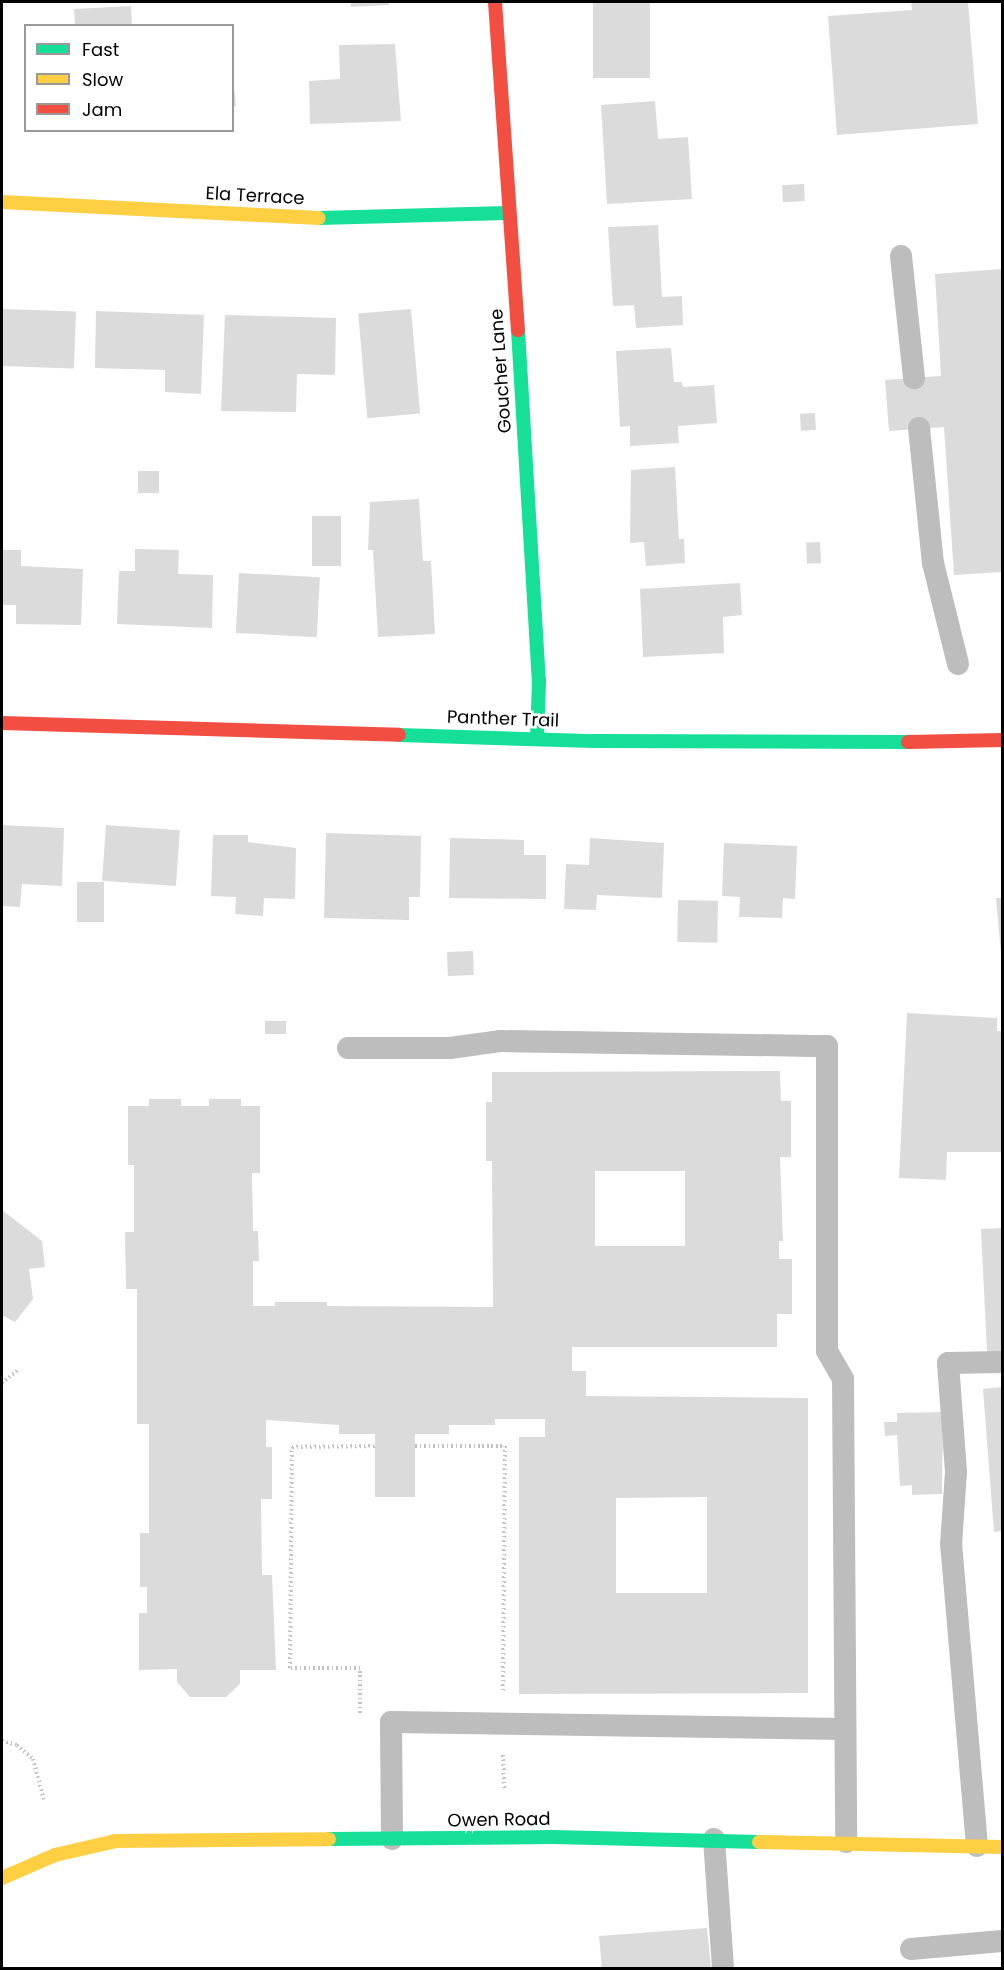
<!DOCTYPE html>
<style>
body{margin:0}
#map{position:relative;width:1004px;height:1970px;overflow:hidden;background:#fff;font-family:Poppins,sans-serif}
div>[style]{position:absolute}
.building>*{inset:0;background:#dbdbdb;transform-origin:0 0}
.path>*{height:4px;margin-top:-2px;transform-origin:0;background:repeating-linear-gradient(90deg,#c2c2c2 0 1.5px,transparent 0 4.5px)}
.lane>*{height:22px;margin:-11px;padding:0 11px;transform-origin:11px;border-radius:11px;background:#bdbdbd}
.fast>*{height:14px;margin:-7px;padding:0 7px;transform-origin:7px;border-radius:7px;background:#16e098}
.slow>*{height:14px;margin:-7px;padding:0 7px;transform-origin:7px;border-radius:7px;background:#ffcf43}
.jam>*{height:14px;margin:-7px;padding:0 7px;transform-origin:7px;border-radius:7px;background:#f24e42}
span{translate:-50% -50%;white-space:nowrap;text-align:center;line-height:1.15;-webkit-text-stroke:5px #fff;paint-order:stroke}
.street-label{font-size:18px;color:#000}
.frame{position:absolute;inset:0;border:3px solid #000;pointer-events:none}
.legend{position:absolute;left:24px;top:24px;width:210px;height:108px;box-sizing:border-box;background:#fff;border:2px solid #999;margin:0;padding:8px 10px;list-style:none;font-size:18px;color:#000}
.legend li{display:flex;align-items:center;gap:12px;height:30px}
.legend b{width:30px;border:2px solid #999}
</style>
<div id="map">
<div class="building">
<i style="clip-path:polygon(351px 2px,389px 2px,389px 5px,351px 7px)"></i>
<i style="left:593px;top:2px;width:57px;height:76px"></i>
<i style="clip-path:polygon(911px 2px,968px 2px,978px 124px,837px 135px,828px 16px,912px 10px)"></i>
<i style="left:131px;top:6px;width:20px;height:57px;rotate:87deg"></i>
<i style="clip-path:polygon(395px 44px,401px 121px,310px 124px,309px 81px,340px 79px,339px 45px)"></i>
<i style="clip-path:polygon(232px 68px,236px 106px,232px 107px)"></i>
<i style="clip-path:polygon(655px 101px,658px 139px,688px 137px,692px 199px,607px 204px,601px 105px)"></i>
<i style="left:804px;top:184px;width:17px;height:22px;rotate:87deg"></i>
<i style="clip-path:polygon(658px 225px,662px 297px,682px 296px,683px 325px,636px 328px,634px 305px,613px 306px,608px 227px)"></i>
<i style="clip-path:polygon(1002px 269px,1002px 572px,954px 575px,944px 427px,889px 431px,885px 380px,941px 376px,935px 274px)"></i>
<i style="left:2px;top:309px;width:74px;height:57px;rotate:2deg"></i>
<i style="left:411px;top:309px;width:105px;height:53px;rotate:85deg"></i>
<i style="clip-path:polygon(96px 311px,204px 315px,201px 394px,165px 392px,165px 370px,95px 368px)"></i>
<i style="clip-path:polygon(225px 315px,336px 318px,335px 375px,297px 374px,296px 412px,221px 411px)"></i>
<i style="clip-path:polygon(671px 348px,674px 382px,682px 382px,683px 387px,714px 385px,717px 423px,678px 426px,679px 443px,630px 446px,630px 426px,620px 427px,616px 351px)"></i>
<i style="left:815px;top:413px;width:17px;height:15px;rotate:87deg"></i>
<i style="clip-path:polygon(675px 467px,679px 539px,684px 539px,685px 563px,646px 566px,644px 542px,630px 543px,631px 470px)"></i>
<i style="left:138px;top:471px;width:21px;height:22px"></i>
<i style="clip-path:polygon(419px 499px,423px 561px,431px 561px,435px 634px,378px 637px,373px 550px,368px 550px,370px 502px)"></i>
<i style="left:312px;top:516px;width:29px;height:50px"></i>
<i style="left:820px;top:542px;width:21px;height:14px;rotate:87deg"></i>
<i style="clip-path:polygon(135px 549px,179px 550px,178px 574px,213px 575px,212px 628px,117px 624px,119px 571px,135px 571px)"></i>
<i style="clip-path:polygon(2px 550px,21px 550px,21px 566px,83px 569px,81px 625px,16px 624px,16px 605px,2px 605px)"></i>
<i style="left:239px;top:573px;width:81px;height:60px;rotate:3deg"></i>
<i style="clip-path:polygon(740px 583px,742px 615px,723px 617px,724px 653px,643px 657px,640px 589px)"></i>
<i style="clip-path:polygon(2px 825px,64px 828px,62px 886px,22px 884px,20px 907px,2px 906px)"></i>
<i style="left:106px;top:825px;width:74px;height:56px;rotate:4deg"></i>
<i style="clip-path:polygon(326px 833px,421px 836px,420px 897px,409px 897px,409px 920px,324px 918px)"></i>
<i style="clip-path:polygon(213px 835px,248px 835px,248px 842px,296px 848px,295px 899px,264px 898px,263px 916px,235px 914px,236px 897px,211px 896px)"></i>
<i style="clip-path:polygon(450px 838px,524px 840px,524px 855px,546px 855px,546px 899px,449px 898px)"></i>
<i style="clip-path:polygon(590px 838px,664px 843px,662px 898px,597px 895px,596px 910px,564px 909px,566px 864px,589px 865px)"></i>
<i style="clip-path:polygon(724px 843px,797px 846px,795px 899px,783px 898px,782px 918px,739px 917px,740px 897px,722px 896px)"></i>
<i style="left:77px;top:882px;width:27px;height:40px"></i>
<i style="clip-path:polygon(996px 898px,1002px 898px,1002px 954px,1001px 954px)"></i>
<i style="left:678px;top:900px;width:40px;height:42px;rotate:1deg"></i>
<i style="left:473px;top:951px;width:24px;height:26px;rotate:88deg"></i>
<i style="clip-path:polygon(907px 1013px,997px 1018px,997px 1031px,1002px 1031px,1002px 1152px,947px 1152px,946px 1180px,899px 1178px)"></i>
<i style="left:265px;top:1021px;width:21px;height:13px"></i>
<i style="clip-path:polygon(evenodd,780px 1071px,781px 1101px,791px 1101px,791px 1157px,780px 1157px,783px 1241px,779px 1241px,779px 1259px,792px 1259px,792px 1314px,777px 1314px,777px 1347px,572px 1347px,572px 1371px,586px 1371px,586px 1396px,808px 1398px,808px 1693px,519px 1694px,519px 1437px,545px 1437px,545px 1419px,495px 1419px,495px 1425px,449px 1425px,449px 1434px,415px 1434px,415px 1497px,375px 1497px,375px 1434px,339px 1434px,339px 1425px,266px 1420px,266px 1447px,272px 1447px,272px 1499px,261px 1499px,262px 1575px,272px 1575px,276px 1670px,240px 1670px,240px 1684px,226px 1697px,190px 1697px,177px 1682px,177px 1669px,139px 1670px,139px 1613px,147px 1613px,147px 1587px,140px 1587px,140px 1533px,149px 1533px,149px 1424px,137px 1424px,137px 1289px,126px 1289px,125px 1232px,134px 1232px,134px 1165px,128px 1165px,128px 1106px,149px 1106px,149px 1099px,181px 1099px,181px 1106px,209px 1106px,209px 1099px,241px 1099px,241px 1106px,260px 1106px,260px 1173px,252px 1173px,253px 1231px,258px 1231px,259px 1261px,253px 1261px,253px 1306px,275px 1306px,275px 1302px,327px 1302px,327px 1306px,493px 1307px,492px 1161px,486px 1161px,486px 1102px,492px 1102px,492px 1072px,780px 1071px,595px 1171px,685px 1171px,685px 1246px,595px 1246px,595px 1171px,780px 1071px,707px 1497px,707px 1593px,616px 1593px,616px 1498px,707px 1497px)"></i>
<i style="clip-path:polygon(2px 1210px,42px 1241px,45px 1267px,29px 1269px,33px 1299px,15px 1322px,2px 1315px)"></i>
<i style="clip-path:polygon(1002px 1228px,1002px 1353px,987px 1353px,981px 1229px)"></i>
<i style="clip-path:polygon(1002px 1387px,1002px 1531px,994px 1532px,983px 1389px)"></i>
<i style="clip-path:polygon(943px 1412px,942px 1494px,912px 1495px,912px 1485px,900px 1486px,897px 1435px,885px 1436px,884px 1422px,897px 1422px,897px 1413px)"></i>
<i style="clip-path:polygon(707px 1928px,711px 1968px,602px 1968px,599px 1936px)"></i>
</div>
<div class="path">
<i style="left:2px;top:1383px;width:22px;rotate:-39deg"></i>
<i style="left:415px;top:1446px;width:90px"></i>
<i style="left:505px;top:1446px;width:247px;rotate:90.5deg"></i>
<i style="left:360px;top:1713px;width:45px;rotate:-90deg"></i>
<i style="left:360px;top:1668px;width:70px;rotate:180deg"></i>
<i style="left:290px;top:1668px;width:221px;rotate:-89.5deg"></i>
<i style="left:292px;top:1447px;width:83px;rotate:-0.7deg"></i>
<i style="left:2px;top:1741px;width:16px;rotate:15deg"></i>
<i style="left:17px;top:1745px;width:21px;rotate:41deg"></i>
<i style="left:33px;top:1759px;width:42px;rotate:75deg"></i>
<i style="left:503px;top:1755px;width:35px;rotate:88deg"></i>
</div>
<div class="lane">
<i style="left:901px;top:256px;width:123px;rotate:83.9deg"></i>
<i style="left:919px;top:428px;width:136px;rotate:84.1deg"></i>
<i style="left:933px;top:563px;width:104px;rotate:76.1deg"></i>
<i style="left:348px;top:1048px;width:102px"></i>
<i style="left:450px;top:1048px;width:50px;rotate:-8deg"></i>
<i style="left:500px;top:1041px;width:327px;rotate:0.9deg"></i>
<i style="left:827px;top:1046px;width:305px;rotate:90deg"></i>
<i style="left:827px;top:1351px;width:32px;rotate:60deg"></i>
<i style="left:843px;top:1379px;width:463px;rotate:89.6deg"></i>
<i style="left:392px;top:1839px;width:117px;rotate:-90.5deg"></i>
<i style="left:391px;top:1722px;width:453px;rotate:0.9deg"></i>
<i style="left:714px;top:1839px;width:129px;rotate:86deg"></i>
<i style="left:977px;top:1846px;width:302px;rotate:-94.9deg"></i>
<i style="left:951px;top:1545px;width:73px;rotate:-86.1deg"></i>
<i style="left:956px;top:1472px;width:109px;rotate:-94.2deg"></i>
<i style="left:948px;top:1363px;width:54px;rotate:-1.1deg"></i>
<i style="left:911px;top:1949px;width:91px;rotate:-5deg"></i>
</div>
<div class="fast">
<i style="left:319px;top:218px;width:188px;rotate:-1.5deg"></i>
<i style="left:518px;top:330px;width:352px;rotate:86.6deg"></i>
<i style="left:539px;top:681px;width:58px;rotate:92deg"></i>
<i style="left:399px;top:735px;width:195px;rotate:1.8deg"></i>
<i style="left:594px;top:741px;width:314px;rotate:0.2deg"></i>
<i style="left:329px;top:1839px;width:224px;rotate:-0.5deg"></i>
<i style="left:553px;top:1837px;width:206px;rotate:1.4deg"></i>
</div>
<div class="slow">
<i style="left:2px;top:202px;width:317px;rotate:2.9deg"></i>
<i style="left:759px;top:1842px;width:243px;rotate:1.2deg"></i>
<i style="left:2px;top:1878px;width:58px;rotate:-23.5deg"></i>
<i style="left:55px;top:1855px;width:63px;rotate:-12.9deg"></i>
<i style="left:116px;top:1841px;width:213px;rotate:-0.5deg"></i>
</div>
<div class="jam">
<i style="left:495px;top:2px;width:329px;rotate:86deg"></i>
<i style="left:2px;top:723px;width:397px;rotate:1.7deg"></i>
<i style="left:908px;top:742px;width:94px;rotate:-1.2deg"></i>
</div>
<div class="street-label">
<span style="left:255px;top:196px;rotate:3deg">Ela Terrace</span>
<span style="left:501px;top:371px;rotate:-94deg">Goucher Lane</span>
<span style="left:503px;top:719px;rotate:2deg">Panther Trail</span>
<span style="left:499px;top:1820px;rotate:-1deg">Owen Road</span>
</div>
<div class="frame"></div>
<ul class="legend">
<li><b style="height:8px;background:#16e098"></b>Fast</li>
<li><b style="height:8px;background:#ffcf43"></b>Slow</li>
<li><b style="height:8px;background:#f24e42"></b>Jam</li>
</ul>
</div>
